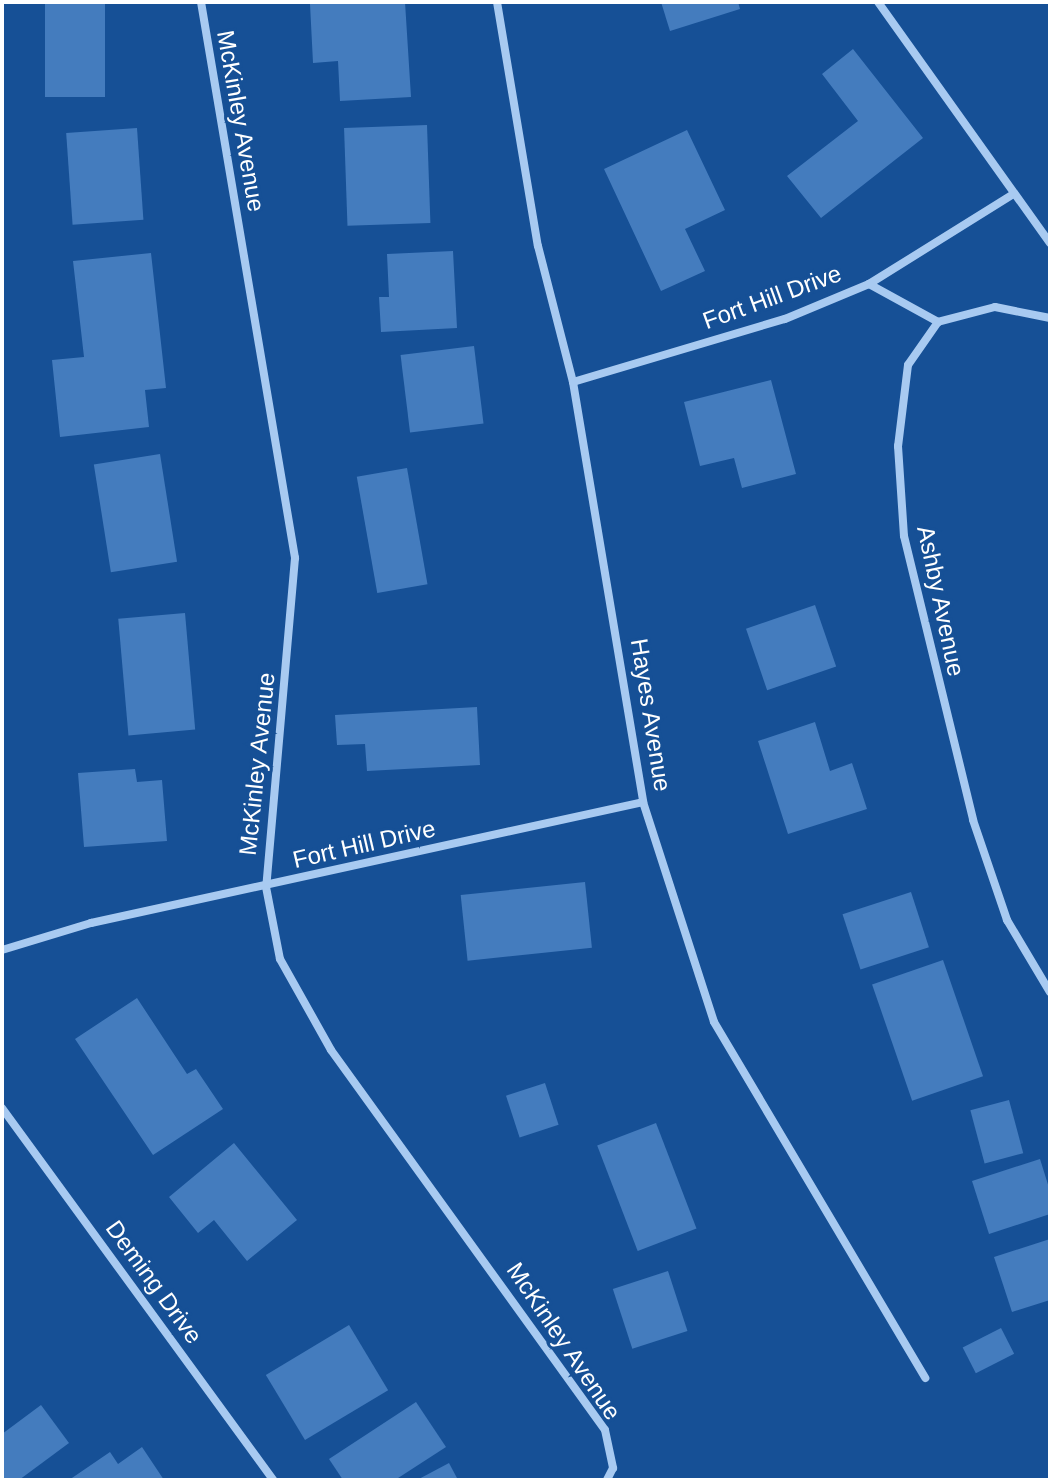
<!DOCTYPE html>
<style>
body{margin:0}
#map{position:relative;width:1052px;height:1482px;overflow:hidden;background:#165096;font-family:Arial,sans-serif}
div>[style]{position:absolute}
.building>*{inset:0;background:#447cbe;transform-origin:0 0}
.street>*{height:8px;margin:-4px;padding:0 4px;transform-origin:4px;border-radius:4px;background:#a8caf1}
span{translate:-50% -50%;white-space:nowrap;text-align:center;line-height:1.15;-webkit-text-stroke:6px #165096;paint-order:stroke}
.street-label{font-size:24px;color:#fff}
.frame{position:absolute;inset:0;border:4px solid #fff;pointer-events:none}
</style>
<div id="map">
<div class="building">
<i style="left:45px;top:2px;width:60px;height:95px"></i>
<i style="clip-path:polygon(405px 2px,411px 97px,340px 101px,338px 61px,313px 63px,310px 4px)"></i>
<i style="clip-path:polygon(661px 2px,738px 2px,740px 9px,670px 31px)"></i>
<i style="clip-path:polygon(853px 49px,923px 138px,821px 218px,787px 176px,858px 121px,822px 74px)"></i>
<i style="left:427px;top:125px;width:98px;height:83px;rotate:88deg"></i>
<i style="left:137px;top:128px;width:92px;height:71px;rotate:86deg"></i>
<i style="clip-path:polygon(687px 130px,725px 210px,685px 229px,705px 271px,661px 291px,604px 169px)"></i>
<i style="clip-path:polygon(453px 251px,457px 328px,381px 332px,379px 297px,389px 297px,387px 254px)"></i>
<i style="clip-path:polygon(151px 253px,166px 388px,145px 390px,149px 427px,60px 437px,52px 360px,84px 357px,73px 261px)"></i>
<i style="left:474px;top:346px;width:78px;height:74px;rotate:83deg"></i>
<i style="clip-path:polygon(771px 380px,796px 474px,742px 488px,734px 458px,700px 466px,684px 402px)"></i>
<i style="left:160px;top:454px;width:109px;height:67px;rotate:81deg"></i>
<i style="left:407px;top:468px;width:118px;height:51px;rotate:80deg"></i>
<i style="left:815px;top:605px;width:65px;height:73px;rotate:71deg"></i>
<i style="left:185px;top:613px;width:117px;height:67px;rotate:85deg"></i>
<i style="clip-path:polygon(477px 707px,480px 765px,367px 771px,365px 744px,337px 745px,335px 715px)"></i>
<i style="clip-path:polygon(815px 722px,830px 771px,852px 763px,867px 809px,788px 834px,758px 741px)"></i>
<i style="clip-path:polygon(135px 769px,137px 782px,162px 780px,167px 841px,84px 847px,78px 773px)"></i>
<i style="left:585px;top:882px;width:66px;height:125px;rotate:84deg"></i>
<i style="left:911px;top:892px;width:58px;height:72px;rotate:72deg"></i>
<i style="left:943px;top:960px;width:123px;height:75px;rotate:71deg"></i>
<i style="clip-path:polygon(137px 998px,187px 1074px,196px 1069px,223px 1109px,153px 1155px,75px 1039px)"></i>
<i style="left:545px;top:1083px;width:44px;height:41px;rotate:72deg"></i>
<i style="left:1009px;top:1100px;width:55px;height:40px;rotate:75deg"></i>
<i style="left:656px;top:1123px;width:113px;height:63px;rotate:69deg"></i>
<i style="clip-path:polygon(234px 1143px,297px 1220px,247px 1261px,214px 1220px,198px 1233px,169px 1197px)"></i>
<i style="clip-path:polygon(1040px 1159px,1050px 1191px,1050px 1214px,989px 1234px,972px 1181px)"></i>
<i style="clip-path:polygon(1050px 1239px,1050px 1300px,1012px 1312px,994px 1257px)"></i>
<i style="left:668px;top:1271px;width:63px;height:58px;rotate:72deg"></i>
<i style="left:349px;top:1325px;width:76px;height:97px;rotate:59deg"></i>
<i style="left:1001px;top:1328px;width:29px;height:43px;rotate:63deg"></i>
<i style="clip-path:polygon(416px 1402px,446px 1447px,395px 1480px,343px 1480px,329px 1459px)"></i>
<i style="clip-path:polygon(41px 1405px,69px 1443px,19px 1480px,2px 1480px,2px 1434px)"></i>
<i style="clip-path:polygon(142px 1447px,164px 1480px,69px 1480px,110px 1452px,118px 1464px)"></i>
<i style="clip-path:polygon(449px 1463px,458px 1480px,417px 1480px)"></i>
</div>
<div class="street">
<i style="left:201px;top:2px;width:564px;rotate:80.4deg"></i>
<i style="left:295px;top:558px;width:330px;rotate:95deg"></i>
<i style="left:266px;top:887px;width:73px;rotate:79deg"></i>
<i style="left:280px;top:959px;width:104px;rotate:60.7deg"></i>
<i style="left:331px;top:1050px;width:468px;rotate:54.2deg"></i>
<i style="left:605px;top:1430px;width:39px;rotate:78deg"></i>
<i style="left:613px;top:1468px;width:13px;rotate:117deg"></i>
<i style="left:497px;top:2px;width:247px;rotate:80.5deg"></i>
<i style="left:538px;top:246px;width:140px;rotate:75.6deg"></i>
<i style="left:573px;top:382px;width:426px;rotate:80.5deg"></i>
<i style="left:643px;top:802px;width:231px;rotate:72.1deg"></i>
<i style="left:714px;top:1022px;width:414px;rotate:59.3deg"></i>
<i style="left:878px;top:2px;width:296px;rotate:54.5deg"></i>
<i style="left:869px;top:284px;width:79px;rotate:28.8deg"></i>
<i style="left:1050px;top:318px;width:56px;rotate:-168.7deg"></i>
<i style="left:995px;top:307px;width:59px;rotate:165.3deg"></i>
<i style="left:938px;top:322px;width:52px;rotate:124.9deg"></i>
<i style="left:908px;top:365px;width:82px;rotate:97deg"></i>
<i style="left:898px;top:446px;width:90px;rotate:86.2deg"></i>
<i style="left:904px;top:536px;width:292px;rotate:76.3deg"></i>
<i style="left:973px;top:820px;width:106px;rotate:71.2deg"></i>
<i style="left:1007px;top:920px;width:84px;rotate:59.2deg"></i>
<i style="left:573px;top:382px;width:221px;rotate:-16.6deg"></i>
<i style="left:785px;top:319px;width:91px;rotate:-22.6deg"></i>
<i style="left:869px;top:284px;width:168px;rotate:-31.9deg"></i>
<i style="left:2px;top:950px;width:93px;rotate:-16.9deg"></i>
<i style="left:91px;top:923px;width:565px;rotate:-12.36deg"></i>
<i style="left:2px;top:1108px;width:460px;rotate:53.9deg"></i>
</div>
<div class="street-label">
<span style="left:241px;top:121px;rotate:80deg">McKinley Avenue</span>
<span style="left:772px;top:297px;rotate:-20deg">Fort Hill Drive</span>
<span style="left:941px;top:601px;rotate:78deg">Ashby Avenue</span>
<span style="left:651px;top:715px;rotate:81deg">Hayes Avenue</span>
<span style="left:257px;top:764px;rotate:-84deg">McKinley Avenue</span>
<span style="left:364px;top:844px;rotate:-13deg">Fort Hill Drive</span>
<span style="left:154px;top:1282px;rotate:54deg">Deming Drive</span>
<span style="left:564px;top:1341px;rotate:56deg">McKinley Avenue</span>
</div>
<div class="frame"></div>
</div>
